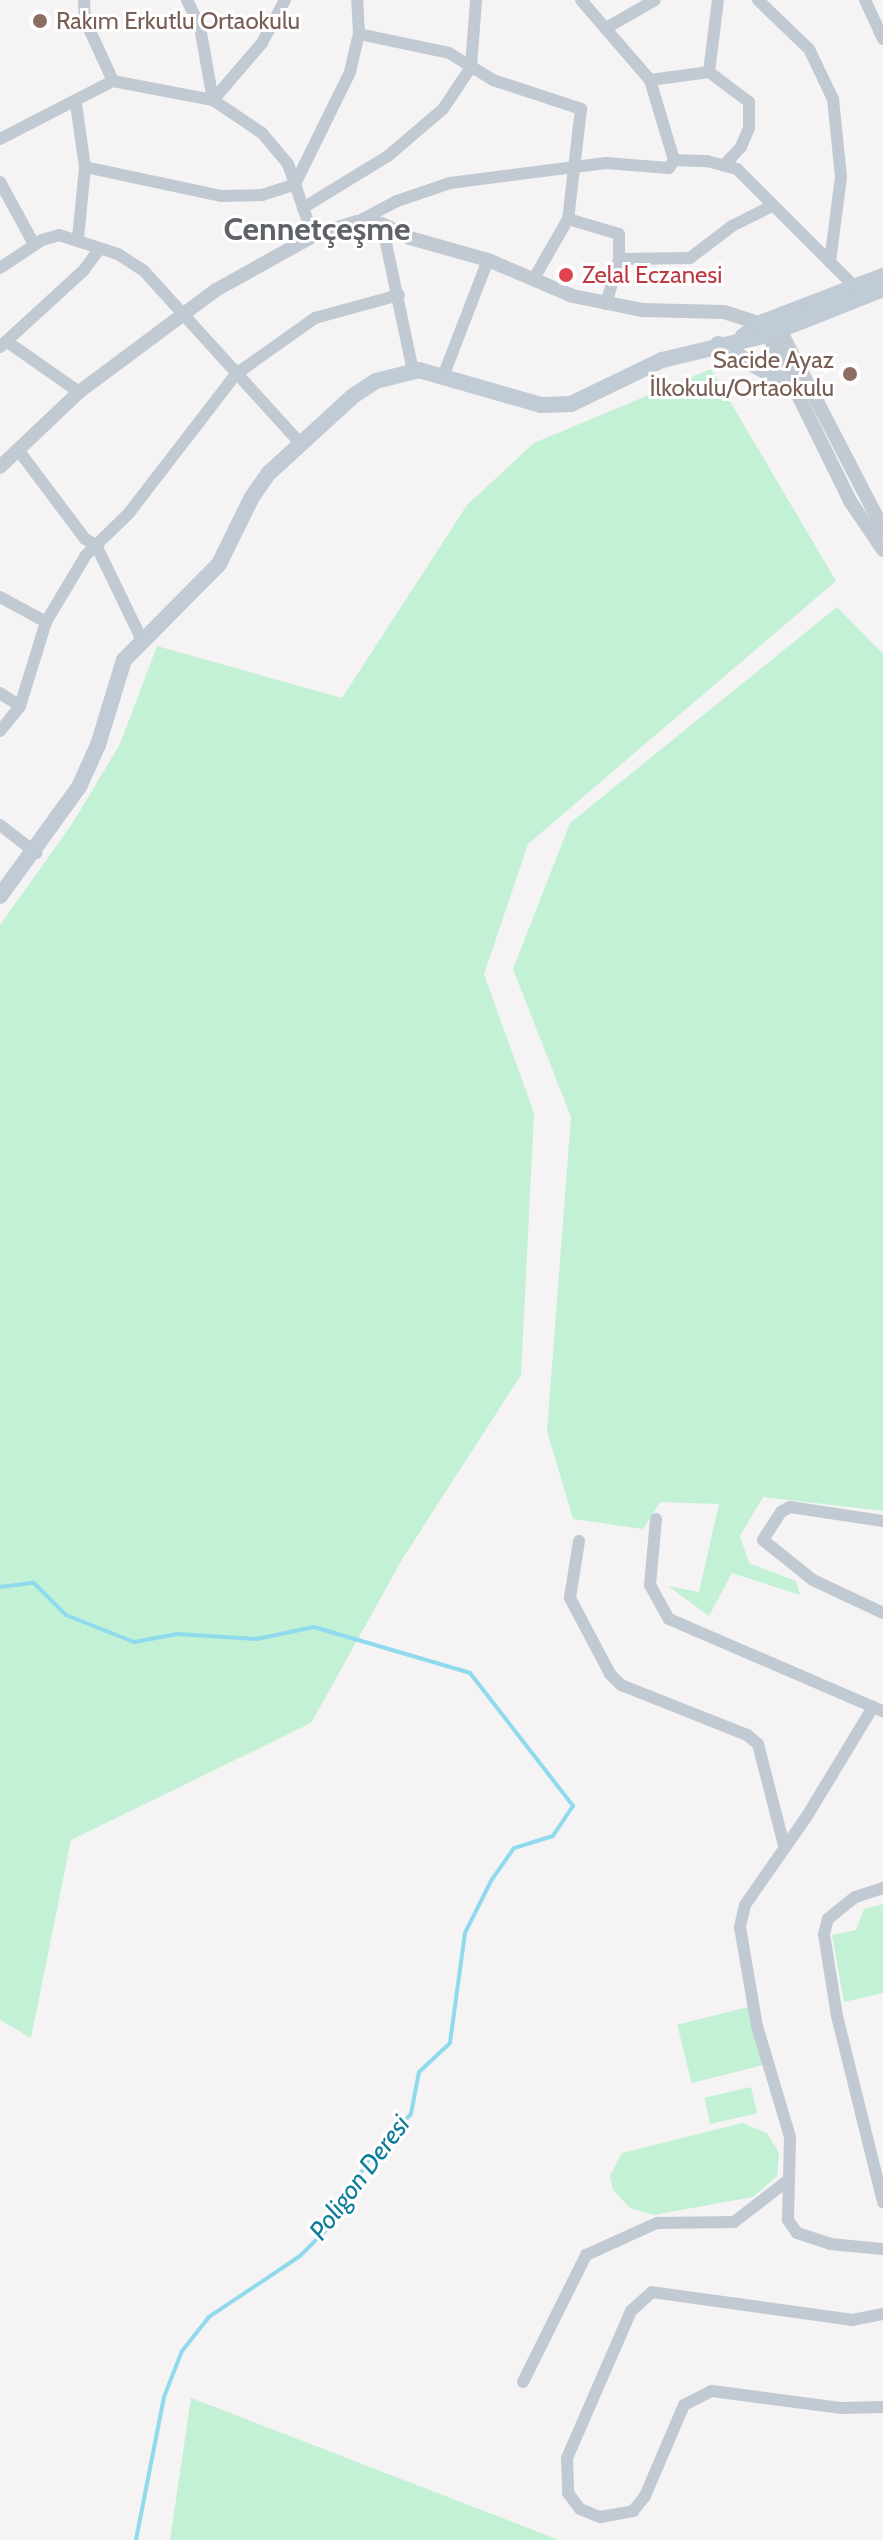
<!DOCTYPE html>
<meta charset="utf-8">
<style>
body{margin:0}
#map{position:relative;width:883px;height:2540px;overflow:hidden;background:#f5f3f3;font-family:Cabin,sans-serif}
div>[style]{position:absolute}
.green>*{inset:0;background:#c3f1d5;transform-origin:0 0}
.stream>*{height:4px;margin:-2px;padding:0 2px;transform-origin:2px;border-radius:2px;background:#90daee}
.minor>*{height:12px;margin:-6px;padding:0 6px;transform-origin:6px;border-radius:6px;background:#c1cad2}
.tertiary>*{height:14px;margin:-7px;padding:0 7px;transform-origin:7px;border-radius:7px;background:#c1cad2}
.secondary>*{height:16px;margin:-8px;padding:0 8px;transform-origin:8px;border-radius:8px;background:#c1cbd6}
.dots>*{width:22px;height:22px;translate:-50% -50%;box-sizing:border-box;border:4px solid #fff;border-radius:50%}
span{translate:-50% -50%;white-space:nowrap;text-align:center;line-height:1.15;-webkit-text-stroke:6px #fff;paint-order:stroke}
.education-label{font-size:24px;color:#785e54}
.left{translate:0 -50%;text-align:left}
.right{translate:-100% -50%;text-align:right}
.health-label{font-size:24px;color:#be3a42}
.water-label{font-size:26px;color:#0c7c9b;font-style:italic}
.district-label{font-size:32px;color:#5f6368;font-weight:700}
</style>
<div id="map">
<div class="green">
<i style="clip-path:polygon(711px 369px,836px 581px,528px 844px,484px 974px,534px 1113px,521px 1375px,403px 1558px,311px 1723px,71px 1840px,31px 2038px,0 2020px,0 925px,72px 824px,120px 744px,157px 646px,342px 698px,467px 505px,534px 443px)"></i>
<i style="clip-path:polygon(837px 607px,883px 654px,883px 1511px,763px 1497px,740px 1536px,749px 1563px,796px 1581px,800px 1595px,732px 1573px,709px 1616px,668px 1586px,699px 1592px,719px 1504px,660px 1502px,643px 1529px,573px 1519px,547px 1431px,571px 1117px,513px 969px,570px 823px)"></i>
<i style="clip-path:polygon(883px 1904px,883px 1993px,844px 2002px,832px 1935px,856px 1930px,864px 1909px)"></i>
<i style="left:748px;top:2007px;width:60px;height:73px;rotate:76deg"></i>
<i style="left:751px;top:2087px;width:27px;height:48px;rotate:77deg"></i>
<i style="clip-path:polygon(742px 2123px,767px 2133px,779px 2153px,777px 2176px,753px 2197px,653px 2215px,630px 2208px,613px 2190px,610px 2176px,622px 2153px)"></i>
<i style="clip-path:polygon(191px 2398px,559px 2540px,170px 2540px)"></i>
</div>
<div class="stream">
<i style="left:0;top:1587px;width:34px;rotate:-7deg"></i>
<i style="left:34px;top:1583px;width:45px;rotate:45deg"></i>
<i style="left:66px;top:1615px;width:73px;rotate:21.7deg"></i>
<i style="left:134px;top:1642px;width:44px;rotate:-10.5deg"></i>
<i style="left:177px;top:1634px;width:80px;rotate:3.6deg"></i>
<i style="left:257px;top:1639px;width:58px;rotate:-11.9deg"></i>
<i style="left:314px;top:1627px;width:163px;rotate:16.4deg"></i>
<i style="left:470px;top:1673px;width:168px;rotate:52.2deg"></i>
<i style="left:573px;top:1806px;width:36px;rotate:124deg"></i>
<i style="left:553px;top:1836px;width:41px;rotate:162.9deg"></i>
<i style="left:514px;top:1848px;width:38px;rotate:125deg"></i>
<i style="left:492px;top:1879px;width:60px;rotate:116.6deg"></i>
<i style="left:465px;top:1933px;width:111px;rotate:97.8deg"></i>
<i style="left:450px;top:2043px;width:42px;rotate:136.9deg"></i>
<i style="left:419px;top:2072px;width:43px;rotate:100.8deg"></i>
<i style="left:411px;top:2114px;width:54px;rotate:134.3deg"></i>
<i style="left:373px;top:2153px;width:89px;rotate:121.2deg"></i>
<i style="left:327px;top:2229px;width:38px;rotate:135deg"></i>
<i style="left:300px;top:2256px;width:110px;rotate:146.2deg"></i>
<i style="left:209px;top:2317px;width:43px;rotate:128.5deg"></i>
<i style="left:182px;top:2351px;width:49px;rotate:111.4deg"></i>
<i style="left:164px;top:2397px;width:146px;rotate:101.1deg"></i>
</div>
<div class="minor">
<i style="left:84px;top:0;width:20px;rotate:87deg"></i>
<i style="left:85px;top:20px;width:67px;rotate:65.3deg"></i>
<i style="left:187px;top:0;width:30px;rotate:64deg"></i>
<i style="left:200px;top:27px;width:74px;rotate:79.9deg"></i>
<i style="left:213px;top:100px;width:75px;rotate:-49.3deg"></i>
<i style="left:262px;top:43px;width:49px;rotate:-61.9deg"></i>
<i style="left:581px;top:0;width:106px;rotate:49.2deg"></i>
<i style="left:650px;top:80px;width:60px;rotate:-7.7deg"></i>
<i style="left:709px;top:72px;width:50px;rotate:36.9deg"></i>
<i style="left:749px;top:102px;width:26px;rotate:90deg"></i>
<i style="left:749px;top:128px;width:21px;rotate:113deg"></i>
<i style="left:741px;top:147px;width:25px;rotate:133deg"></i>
<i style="left:758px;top:0;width:71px;rotate:43.9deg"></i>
<i style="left:809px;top:49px;width:55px;rotate:64.4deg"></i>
<i style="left:833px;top:99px;width:78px;rotate:84.1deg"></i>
<i style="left:841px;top:177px;width:86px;rotate:97.4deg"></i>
<i style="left:865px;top:0;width:43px;rotate:65.2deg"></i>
<i style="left:608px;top:27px;width:54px;rotate:-29.9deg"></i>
<i style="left:359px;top:34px;width:92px;rotate:11.9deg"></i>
<i style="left:449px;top:53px;width:52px;rotate:31.5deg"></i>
<i style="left:493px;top:80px;width:93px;rotate:18.2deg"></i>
<i style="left:581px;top:109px;width:111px;rotate:96.7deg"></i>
<i style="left:568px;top:219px;width:70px;rotate:119.8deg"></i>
<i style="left:709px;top:72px;width:73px;rotate:-82.9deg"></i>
<i style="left:650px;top:80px;width:84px;rotate:73.3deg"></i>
<i style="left:76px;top:104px;width:64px;rotate:81.9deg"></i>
<i style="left:85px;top:167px;width:71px;rotate:95.6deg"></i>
<i style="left:0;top:139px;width:127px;rotate:-27.2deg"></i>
<i style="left:113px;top:81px;width:102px;rotate:10.8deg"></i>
<i style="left:213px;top:100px;width:59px;rotate:34deg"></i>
<i style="left:262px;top:133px;width:40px;rotate:50deg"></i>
<i style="left:288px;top:164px;width:76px;rotate:70.9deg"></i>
<i style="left:85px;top:167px;width:140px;rotate:12deg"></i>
<i style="left:222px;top:196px;width:40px;rotate:-1.4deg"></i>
<i style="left:262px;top:195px;width:35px;rotate:-18deg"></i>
<i style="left:295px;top:184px;width:125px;rotate:-63.8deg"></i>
<i style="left:350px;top:72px;width:39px;rotate:-77deg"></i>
<i style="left:359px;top:34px;width:34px;rotate:-93deg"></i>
<i style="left:0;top:182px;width:71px;rotate:61.3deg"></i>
<i style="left:303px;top:208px;width:100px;rotate:-31.5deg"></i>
<i style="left:388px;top:156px;width:72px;rotate:-40.5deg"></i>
<i style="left:443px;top:109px;width:50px;rotate:-56.3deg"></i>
<i style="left:471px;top:67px;width:67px;rotate:-85.7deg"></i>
<i style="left:568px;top:219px;width:53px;rotate:16.4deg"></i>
<i style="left:619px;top:234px;width:25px;rotate:90deg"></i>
<i style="left:357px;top:222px;width:45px;rotate:-27.7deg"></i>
<i style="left:397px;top:201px;width:56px;rotate:-18.8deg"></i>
<i style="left:450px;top:183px;width:157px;rotate:-7.3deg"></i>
<i style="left:606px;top:163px;width:63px;rotate:4.5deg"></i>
<i style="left:669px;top:168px;width:9px;rotate:-58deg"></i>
<i style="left:674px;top:160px;width:33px;rotate:2deg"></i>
<i style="left:707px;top:161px;width:31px;rotate:15deg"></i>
<i style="left:737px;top:169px;width:165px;rotate:45deg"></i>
<i style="left:382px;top:224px;width:150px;rotate:78.1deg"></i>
<i style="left:0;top:268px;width:50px;rotate:-33.7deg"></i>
<i style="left:42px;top:240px;width:18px;rotate:-16deg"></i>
<i style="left:59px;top:235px;width:62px;rotate:17.9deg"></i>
<i style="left:118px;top:254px;width:31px;rotate:33deg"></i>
<i style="left:144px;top:271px;width:235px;rotate:47.8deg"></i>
<i style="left:606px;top:304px;width:47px;rotate:-73.9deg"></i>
<i style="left:619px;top:259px;width:71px;rotate:-0.8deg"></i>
<i style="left:690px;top:258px;width:53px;rotate:-37.3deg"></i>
<i style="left:732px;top:226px;width:45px;rotate:-26.6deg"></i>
<i style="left:9px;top:343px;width:85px;rotate:35deg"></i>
<i style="left:0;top:347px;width:114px;rotate:-42.5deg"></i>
<i style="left:84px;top:270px;width:26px;rotate:-54deg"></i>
<i style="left:444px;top:374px;width:122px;rotate:-68.9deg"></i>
<i style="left:19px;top:451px;width:110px;rotate:53.1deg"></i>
<i style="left:85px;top:539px;width:13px;rotate:29deg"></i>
<i style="left:96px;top:545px;width:103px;rotate:64.2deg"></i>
<i style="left:0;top:597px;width:52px;rotate:28.5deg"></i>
<i style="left:0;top:693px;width:24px;rotate:33deg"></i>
<i style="left:0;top:731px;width:32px;rotate:-51deg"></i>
<i style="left:20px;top:706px;width:88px;rotate:-72.8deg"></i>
<i style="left:46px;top:622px;width:78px;rotate:-59.2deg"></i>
<i style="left:86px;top:555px;width:60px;rotate:-44.3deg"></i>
<i style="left:129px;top:513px;width:175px;rotate:-52.4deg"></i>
<i style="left:236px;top:374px;width:97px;rotate:-35.3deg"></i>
<i style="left:315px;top:318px;width:87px;rotate:-15.3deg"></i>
<i style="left:0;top:825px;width:46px;rotate:37.9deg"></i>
<i style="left:656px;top:1519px;width:66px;rotate:95.2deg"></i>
<i style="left:650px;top:1585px;width:39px;rotate:61deg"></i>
<i style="left:669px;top:1619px;width:233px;rotate:23.3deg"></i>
<i style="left:883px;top:1521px;width:94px;rotate:-171.4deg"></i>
<i style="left:790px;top:1507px;width:10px;rotate:151deg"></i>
<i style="left:781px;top:1512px;width:33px;rotate:123deg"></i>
<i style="left:763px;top:1540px;width:64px;rotate:38.7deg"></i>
<i style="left:813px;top:1580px;width:77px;rotate:25.2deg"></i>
<i style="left:579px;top:1541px;width:58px;rotate:99deg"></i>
<i style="left:570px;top:1598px;width:86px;rotate:62.2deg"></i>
<i style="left:610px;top:1674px;width:16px;rotate:45deg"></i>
<i style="left:621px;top:1685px;width:136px;rotate:21.6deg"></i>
<i style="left:747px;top:1735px;width:14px;rotate:39deg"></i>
<i style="left:758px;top:1744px;width:104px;rotate:75.6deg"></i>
<i style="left:873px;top:1707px;width:127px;rotate:121.2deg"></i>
<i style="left:807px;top:1816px;width:108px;rotate:124.9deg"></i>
<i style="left:745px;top:1905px;width:23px;rotate:103deg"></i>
<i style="left:740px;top:1927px;width:100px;rotate:80.3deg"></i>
<i style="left:757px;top:2026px;width:116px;rotate:73.4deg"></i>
<i style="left:790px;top:2137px;width:83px;rotate:91.4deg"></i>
<i style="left:788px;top:2220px;width:16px;rotate:55deg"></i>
<i style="left:797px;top:2233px;width:35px;rotate:18deg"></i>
<i style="left:830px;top:2244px;width:53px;rotate:5.4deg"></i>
<i style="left:883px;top:1888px;width:29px;rotate:162deg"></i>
<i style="left:855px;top:1897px;width:35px;rotate:141deg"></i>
<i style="left:828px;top:1919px;width:16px;rotate:105deg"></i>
<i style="left:824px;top:1934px;width:83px;rotate:81deg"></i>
<i style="left:837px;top:2016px;width:192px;rotate:76.1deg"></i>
<i style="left:883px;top:2314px;width:31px;rotate:169deg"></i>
<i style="left:853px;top:2320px;width:203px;rotate:-172.1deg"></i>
<i style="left:652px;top:2292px;width:28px;rotate:138deg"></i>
<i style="left:631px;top:2311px;width:160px;rotate:113.5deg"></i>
<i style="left:567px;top:2458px;width:35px;rotate:88deg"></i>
<i style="left:568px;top:2493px;width:20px;rotate:53deg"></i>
<i style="left:580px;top:2509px;width:22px;rotate:22deg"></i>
<i style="left:600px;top:2517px;width:34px;rotate:-10deg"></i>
<i style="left:633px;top:2511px;width:19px;rotate:-51deg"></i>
<i style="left:645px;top:2496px;width:99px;rotate:-66.8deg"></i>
<i style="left:684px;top:2405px;width:31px;rotate:-27deg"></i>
<i style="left:712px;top:2391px;width:131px;rotate:7.5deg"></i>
<i style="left:842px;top:2408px;width:41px;rotate:-1.4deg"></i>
<i style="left:523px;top:2382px;width:142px;rotate:-63.6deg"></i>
<i style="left:586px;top:2255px;width:78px;rotate:-24.3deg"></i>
<i style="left:657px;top:2223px;width:77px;rotate:-0.7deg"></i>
<i style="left:734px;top:2222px;width:66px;rotate:-37.6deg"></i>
</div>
<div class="tertiary">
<i style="left:764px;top:326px;width:195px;rotate:63.8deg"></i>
<i style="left:850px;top:501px;width:59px;rotate:56deg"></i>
<i style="left:0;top:467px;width:109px;rotate:-43.5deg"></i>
<i style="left:79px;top:392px;width:171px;rotate:-36.7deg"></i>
<i style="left:216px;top:290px;width:111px;rotate:-29.1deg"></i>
<i style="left:313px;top:236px;width:46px;rotate:-17.7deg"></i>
<i style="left:357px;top:222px;width:25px;rotate:5deg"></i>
<i style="left:382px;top:224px;width:31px;rotate:27deg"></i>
<i style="left:410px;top:238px;width:81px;rotate:15.8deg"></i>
<i style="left:488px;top:260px;width:92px;rotate:23deg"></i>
<i style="left:573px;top:296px;width:70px;rotate:11.5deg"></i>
<i style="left:642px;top:310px;width:82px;rotate:1.4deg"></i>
<i style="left:724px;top:312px;width:59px;rotate:17.8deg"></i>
<i style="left:780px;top:330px;width:224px;rotate:62.6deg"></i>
</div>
<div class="secondary">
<i style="left:743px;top:336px;width:24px;rotate:-35deg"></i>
<i style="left:763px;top:322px;width:129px;rotate:-21deg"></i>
<i style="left:718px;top:344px;width:88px;rotate:30.1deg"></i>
<i style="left:0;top:896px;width:135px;rotate:-54.1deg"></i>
<i style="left:79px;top:787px;width:46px;rotate:-65.7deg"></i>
<i style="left:98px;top:745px;width:89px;rotate:-73deg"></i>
<i style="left:124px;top:660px;width:135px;rotate:-45.3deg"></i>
<i style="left:219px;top:564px;width:75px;rotate:-63.8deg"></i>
<i style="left:252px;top:497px;width:29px;rotate:-55deg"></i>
<i style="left:269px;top:473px;width:114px;rotate:-42.5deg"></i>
<i style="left:353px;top:396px;width:27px;rotate:-33deg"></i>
<i style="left:376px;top:381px;width:44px;rotate:-14.3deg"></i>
<i style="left:419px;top:370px;width:127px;rotate:16deg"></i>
<i style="left:541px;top:405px;width:30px;rotate:-2deg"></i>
<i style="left:571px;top:404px;width:101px;rotate:-25.8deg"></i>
<i style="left:662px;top:360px;width:108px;rotate:-13.4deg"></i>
<i style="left:767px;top:335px;width:125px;rotate:-21.6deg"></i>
</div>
<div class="dots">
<i style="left:40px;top:21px;background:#8d6e63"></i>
<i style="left:566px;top:275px;background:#e0444e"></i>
<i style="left:850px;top:374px;background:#8d6e63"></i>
</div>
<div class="education-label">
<span class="left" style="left:56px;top:21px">Rakım Erkutlu Ortaokulu</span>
<span class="right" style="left:834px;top:374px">Sacide Ayaz<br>İlkokulu/Ortaokulu</span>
</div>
<div class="health-label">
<span class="left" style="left:582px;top:275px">Zelal Eczanesi</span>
</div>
<div class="water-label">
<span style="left:360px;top:2178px;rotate:-53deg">Poligon Deresi</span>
</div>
<div class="district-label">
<span style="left:317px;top:229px">Cennetçeşme</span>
</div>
</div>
